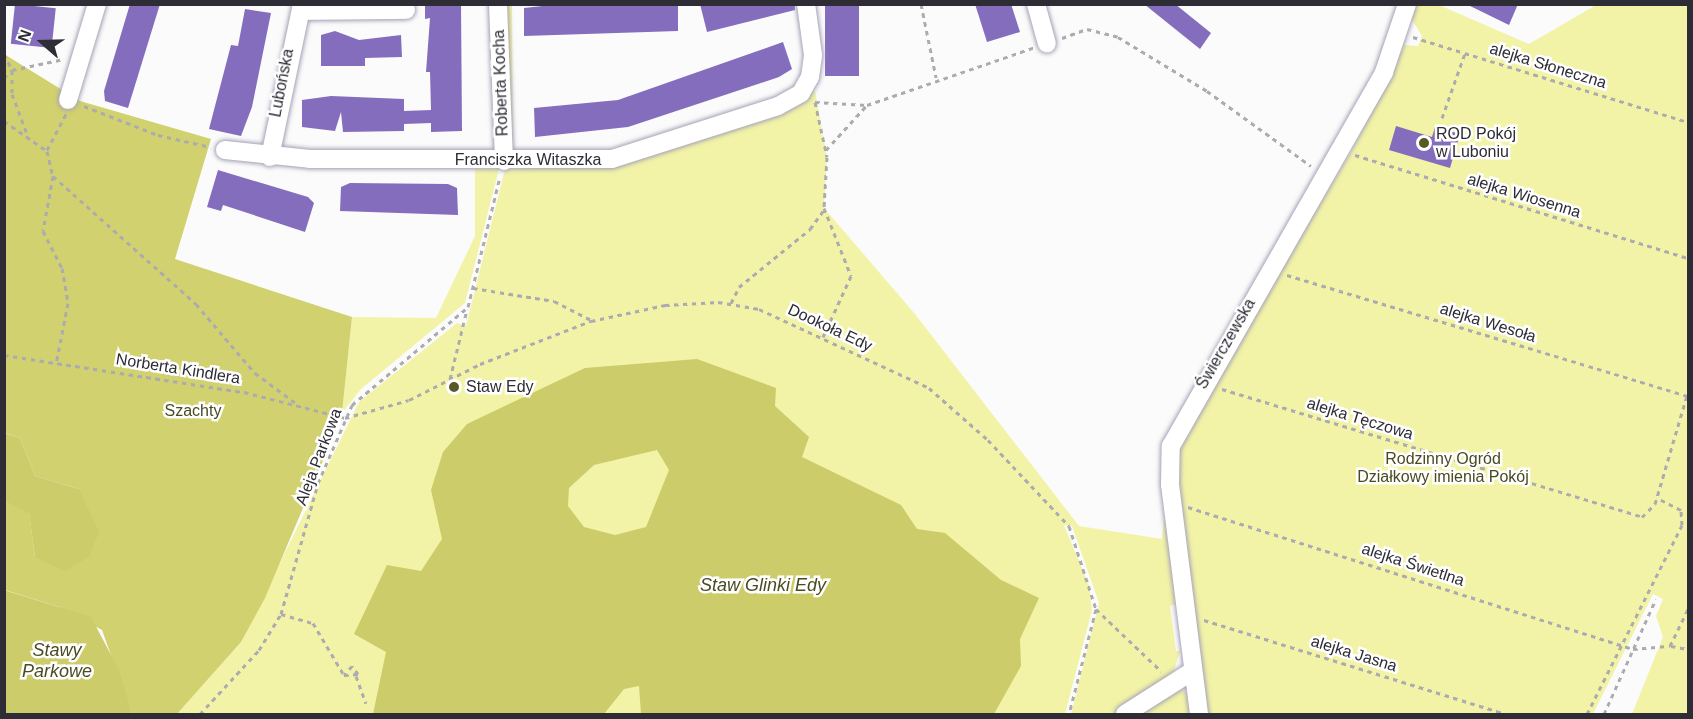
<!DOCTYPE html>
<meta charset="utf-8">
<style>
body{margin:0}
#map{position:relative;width:1693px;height:719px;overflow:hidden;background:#fbfbfb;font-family:Arial,sans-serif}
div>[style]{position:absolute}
.green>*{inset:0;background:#f2f3a7}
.forest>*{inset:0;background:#d1d16f}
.water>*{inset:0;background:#cccc6a}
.building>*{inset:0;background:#856dbe;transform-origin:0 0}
.path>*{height:3px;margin-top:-1.5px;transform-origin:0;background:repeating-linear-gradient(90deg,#acabaf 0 4.5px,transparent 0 9px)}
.roads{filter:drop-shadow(0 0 2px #a6a2b7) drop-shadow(0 0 2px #a6a2b7)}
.minor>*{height:18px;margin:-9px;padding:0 9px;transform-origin:9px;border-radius:9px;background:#fff}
.dots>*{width:16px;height:16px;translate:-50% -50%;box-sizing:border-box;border:3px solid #fff;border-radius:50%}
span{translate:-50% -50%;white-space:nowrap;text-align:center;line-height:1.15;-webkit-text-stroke:5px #fff;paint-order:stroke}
.street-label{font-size:16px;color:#2e2c35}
.poi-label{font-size:16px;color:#2e2c35}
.left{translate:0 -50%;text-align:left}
.park-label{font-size:16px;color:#4a4a21}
.water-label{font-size:18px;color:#4b4b22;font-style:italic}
.frame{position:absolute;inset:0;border:6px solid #2e2c35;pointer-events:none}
.north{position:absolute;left:12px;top:12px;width:60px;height:60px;-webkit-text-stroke:4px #fff;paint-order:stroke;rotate:290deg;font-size:16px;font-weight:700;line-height:24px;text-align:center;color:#2e2c35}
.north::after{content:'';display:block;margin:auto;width:21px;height:27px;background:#2e2c35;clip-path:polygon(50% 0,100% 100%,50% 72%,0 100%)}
</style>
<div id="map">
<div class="green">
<i style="clip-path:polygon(504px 5px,512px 5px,513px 150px,510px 144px)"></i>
<i style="clip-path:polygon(1417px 5px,1439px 5px,1529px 44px,1596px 5px,1688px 5px,1688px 714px,1632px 714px,1663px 637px,1656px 616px,1663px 599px,1653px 594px,1593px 714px,1205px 714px,1175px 471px,1178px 444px,1355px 145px,1404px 45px,1418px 46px,1422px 36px,1411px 18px)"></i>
<i style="clip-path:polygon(815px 91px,827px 157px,824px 208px,915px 314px,1079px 526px,1162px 539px,1166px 500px,1178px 604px,1170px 606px,1176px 651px,1180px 651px,1173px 674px,1116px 714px,1071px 714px,1099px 603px,1072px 526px,1064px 525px,1089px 585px,1092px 610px,1065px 714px,177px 714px,241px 642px,359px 402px,457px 323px,466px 326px,505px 169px,563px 167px,791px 107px)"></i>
<i style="clip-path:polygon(475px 169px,499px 169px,465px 303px,361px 389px,342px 413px,352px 317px,436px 318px,475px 236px)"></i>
<i style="clip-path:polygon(1178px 688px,1189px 694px,1193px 714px,1131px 714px)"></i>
</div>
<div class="forest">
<i style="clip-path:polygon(4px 54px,80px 101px,211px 139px,175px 259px,352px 317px,342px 413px,335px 413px,338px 425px,265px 598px,241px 642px,177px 714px,132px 714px,102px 630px,59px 607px,5px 590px,5px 502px,29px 512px,35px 557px,79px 489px,35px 476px,20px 438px,5px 433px)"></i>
</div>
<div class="water">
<i style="clip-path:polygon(evenodd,697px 359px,776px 388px,775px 406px,809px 437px,802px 457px,901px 505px,917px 529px,945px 533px,1001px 580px,1039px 598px,1020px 639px,1021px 666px,994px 714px,641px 714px,639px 686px,624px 689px,604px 714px,373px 714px,386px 652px,354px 634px,387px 565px,421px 571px,442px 539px,431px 490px,443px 452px,467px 424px,585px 368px,697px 359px,657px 450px,669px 470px,646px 527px,615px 535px,584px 527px,568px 506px,569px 488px,594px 465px,657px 450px)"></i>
<i style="clip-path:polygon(4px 433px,20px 438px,35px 476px,79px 489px,99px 532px,89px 557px,65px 571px,35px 557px,29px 513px,5px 502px)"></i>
<i style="clip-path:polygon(4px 590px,91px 617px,119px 670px,132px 714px,5px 714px)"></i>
</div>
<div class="building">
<i style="left:15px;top:4px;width:41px;height:40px;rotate:6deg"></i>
<i style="clip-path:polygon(130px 4px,160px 4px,128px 108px,105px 101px,104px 91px)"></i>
<i style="clip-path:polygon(461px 4px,462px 131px,431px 132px,431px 123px,404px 124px,404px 131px,343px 132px,341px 112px,335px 131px,302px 127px,302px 100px,331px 96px,404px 99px,404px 111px,431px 110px,430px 72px,426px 72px,430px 18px,425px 19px,425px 5px)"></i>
<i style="clip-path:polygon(561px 4px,678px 4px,678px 31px,524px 36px,524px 8px)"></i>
<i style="clip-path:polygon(700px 4px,795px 4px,795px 10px,707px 32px)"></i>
<i style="left:825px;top:4px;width:34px;height:72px"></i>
<i style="clip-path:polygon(975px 4px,1011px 4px,1020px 32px,987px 42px)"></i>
<i style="clip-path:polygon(1144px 4px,1175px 4px,1211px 33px,1200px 49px)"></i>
<i style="clip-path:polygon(1466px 4px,1518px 4px,1509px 25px)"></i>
<i style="clip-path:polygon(245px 9px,271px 13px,252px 107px,241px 136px,209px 129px,231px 45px,238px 46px)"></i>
<i style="clip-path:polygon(335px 31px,359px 40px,401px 35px,402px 57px,365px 58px,365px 66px,321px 66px,321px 35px)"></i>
<i style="clip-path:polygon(783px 42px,792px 69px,779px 77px,628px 127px,535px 137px,534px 108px,618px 100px)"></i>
<i style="clip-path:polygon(1396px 126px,1432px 137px,1435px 127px,1460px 134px,1450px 168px,1389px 150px)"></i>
<i style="clip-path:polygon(218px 170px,308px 197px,314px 203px,305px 232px,223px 205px,221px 211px,207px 207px)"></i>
<i style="clip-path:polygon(350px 183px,448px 184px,457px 188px,458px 215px,340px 211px,341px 187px)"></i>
</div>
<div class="path">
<i style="left:921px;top:4px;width:75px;rotate:78.4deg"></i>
<i style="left:1413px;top:37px;width:288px;rotate:17.2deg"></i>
<i style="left:1062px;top:38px;width:27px;rotate:-20deg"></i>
<i style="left:1087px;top:29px;width:32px;rotate:14deg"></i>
<i style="left:1118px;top:37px;width:104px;rotate:31.2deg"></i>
<i style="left:1207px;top:91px;width:128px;rotate:35.8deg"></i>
<i style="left:4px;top:54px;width:18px;rotate:63deg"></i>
<i style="left:12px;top:70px;width:53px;rotate:-11.9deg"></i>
<i style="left:4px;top:78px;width:11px;rotate:-45deg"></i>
<i style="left:12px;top:70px;width:24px;rotate:90deg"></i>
<i style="left:12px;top:94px;width:43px;rotate:69.4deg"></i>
<i style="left:815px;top:102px;width:56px;rotate:77.7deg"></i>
<i style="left:827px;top:157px;width:51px;rotate:93.4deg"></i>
<i style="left:824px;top:208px;width:73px;rotate:68.3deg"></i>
<i style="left:851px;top:276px;width:67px;rotate:114.7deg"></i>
<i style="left:815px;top:102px;width:52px;rotate:3.3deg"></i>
<i style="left:84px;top:106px;width:79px;rotate:21.4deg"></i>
<i style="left:158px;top:135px;width:54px;rotate:12.8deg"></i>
<i style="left:1442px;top:118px;width:69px;rotate:-70.5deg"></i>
<i style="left:4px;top:121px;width:52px;rotate:34.9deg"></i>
<i style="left:47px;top:151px;width:26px;rotate:77deg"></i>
<i style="left:53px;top:176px;width:192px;rotate:41.8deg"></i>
<i style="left:196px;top:304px;width:91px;rotate:49.5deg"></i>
<i style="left:255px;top:373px;width:52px;rotate:36.4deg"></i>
<i style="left:47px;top:150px;width:41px;rotate:-62.2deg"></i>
<i style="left:826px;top:150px;width:61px;rotate:-47.7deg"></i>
<i style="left:867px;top:105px;width:176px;rotate:-19deg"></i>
<i style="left:1355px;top:155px;width:349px;rotate:17.2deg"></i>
<i style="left:53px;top:176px;width:56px;rotate:100.3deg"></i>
<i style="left:43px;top:231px;width:42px;rotate:62.8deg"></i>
<i style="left:62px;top:268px;width:36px;rotate:80deg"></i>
<i style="left:68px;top:303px;width:62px;rotate:101.1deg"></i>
<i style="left:1287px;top:275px;width:418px;rotate:16.8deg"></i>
<i style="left:473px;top:288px;width:82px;rotate:9.1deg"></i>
<i style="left:554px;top:301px;width:42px;rotate:27.2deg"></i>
<i style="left:731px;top:303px;width:18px;rotate:-63deg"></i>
<i style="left:739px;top:287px;width:92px;rotate:-39.2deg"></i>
<i style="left:810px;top:229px;width:24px;rotate:-54deg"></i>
<i style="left:4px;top:355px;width:243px;rotate:8.8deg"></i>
<i style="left:244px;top:392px;width:104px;rotate:14.4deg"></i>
<i style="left:345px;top:418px;width:66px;rotate:-15.7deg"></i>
<i style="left:409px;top:400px;width:80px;rotate:-26.9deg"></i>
<i style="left:480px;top:364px;width:119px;rotate:-21.2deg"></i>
<i style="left:591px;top:321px;width:76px;rotate:-12.2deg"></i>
<i style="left:665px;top:305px;width:53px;rotate:-3.2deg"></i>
<i style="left:718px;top:302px;width:42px;rotate:9.7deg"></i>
<i style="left:759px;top:309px;width:187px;rotate:24.9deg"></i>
<i style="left:929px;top:388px;width:79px;rotate:41.4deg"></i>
<i style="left:988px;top:440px;width:118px;rotate:46.7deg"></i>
<i style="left:1069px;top:526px;width:87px;rotate:72deg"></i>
<i style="left:1096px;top:609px;width:108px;rotate:104.4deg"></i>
<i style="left:450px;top:379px;width:72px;rotate:-76.3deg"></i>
<i style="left:1222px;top:389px;width:439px;rotate:16.9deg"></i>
<i style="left:1642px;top:517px;width:18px;rotate:-45deg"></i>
<i style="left:1655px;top:504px;width:117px;rotate:-73.6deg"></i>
<i style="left:1188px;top:507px;width:467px;rotate:17.7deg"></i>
<i style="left:1633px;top:649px;width:37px;rotate:-5deg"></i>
<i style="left:1670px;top:646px;width:41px;rotate:-64.1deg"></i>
<i style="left:1096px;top:609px;width:90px;rotate:43.6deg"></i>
<i style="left:281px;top:614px;width:33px;rotate:16deg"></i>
<i style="left:313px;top:623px;width:61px;rotate:59.2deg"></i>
<i style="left:344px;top:675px;width:14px;rotate:-4deg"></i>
<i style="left:358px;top:674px;width:10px;rotate:-127deg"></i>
<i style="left:352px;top:666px;width:12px;rotate:132deg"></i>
<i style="left:1204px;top:620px;width:316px;rotate:17.3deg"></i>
<i style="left:1671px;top:646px;width:17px;rotate:10deg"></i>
<i style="left:356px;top:676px;width:29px;rotate:70deg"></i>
<i style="left:200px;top:714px;width:87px;rotate:-47.3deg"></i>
<i style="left:259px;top:650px;width:42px;rotate:-58.6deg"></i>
<i style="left:281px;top:614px;width:136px;rotate:-74.2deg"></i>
<i style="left:318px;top:483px;width:85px;rotate:-66.4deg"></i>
<i style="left:352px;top:405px;width:152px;rotate:-40.2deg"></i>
<i style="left:468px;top:307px;width:134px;rotate:-76.2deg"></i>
<i style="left:1587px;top:714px;width:212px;rotate:-63.3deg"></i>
<i style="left:1682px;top:525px;width:15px;rotate:-94deg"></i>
<i style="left:1681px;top:510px;width:27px;rotate:-153deg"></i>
<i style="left:1604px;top:714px;width:126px;rotate:-65.7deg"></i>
</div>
<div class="roads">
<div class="minor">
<i style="left:498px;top:4px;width:157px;rotate:87.8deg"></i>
<i style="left:1036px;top:4px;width:41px;rotate:74.6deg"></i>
<i style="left:302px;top:11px;width:104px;rotate:-0.6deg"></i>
<i style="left:68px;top:100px;width:100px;rotate:-73.2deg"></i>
<i style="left:225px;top:150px;width:85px;rotate:6deg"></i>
<i style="left:310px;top:159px;width:302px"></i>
<i style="left:612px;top:159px;width:174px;rotate:-17.7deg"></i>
<i style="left:778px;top:106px;width:26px;rotate:-29deg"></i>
<i style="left:801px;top:93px;width:18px;rotate:-61deg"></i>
<i style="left:810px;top:77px;width:22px;rotate:-82deg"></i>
<i style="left:813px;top:55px;width:51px;rotate:-97.8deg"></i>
<i style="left:270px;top:157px;width:156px;rotate:-78.2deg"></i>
<i style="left:1125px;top:714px;width:78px;rotate:-32.5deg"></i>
<i style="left:1199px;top:714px;width:231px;rotate:-97.2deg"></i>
<i style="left:1170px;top:485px;width:39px;rotate:-89deg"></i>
<i style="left:1171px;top:446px;width:430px;rotate:-60.3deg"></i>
<i style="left:1384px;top:72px;width:72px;rotate:-71.3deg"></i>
</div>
</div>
<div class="dots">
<i style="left:1424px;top:143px;background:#595926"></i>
<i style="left:454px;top:387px;background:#595926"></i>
</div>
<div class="street-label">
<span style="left:1548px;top:66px;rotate:17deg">alejka Słoneczna</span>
<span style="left:282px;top:83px;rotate:-79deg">Lubońska</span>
<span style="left:501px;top:83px;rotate:-92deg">Roberta Kocha</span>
<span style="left:528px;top:160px">Franciszka Witaszka</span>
<span style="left:1524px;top:196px;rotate:17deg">alejka Wiosenna</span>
<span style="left:1488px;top:323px;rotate:17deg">alejka Wesoła</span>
<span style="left:830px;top:328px;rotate:25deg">Dookoła Edy</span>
<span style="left:1226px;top:344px;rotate:-60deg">Świerczewska</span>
<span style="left:178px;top:369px;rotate:9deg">Norberta Kindlera</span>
<span style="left:1360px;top:419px;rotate:17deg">alejka Tęczowa</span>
<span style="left:319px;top:457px;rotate:-69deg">Aleja Parkowa</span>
<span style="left:1413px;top:565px;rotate:18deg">alejka Świetlna</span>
<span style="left:1354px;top:654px;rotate:17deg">alejka Jasna</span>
</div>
<div class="poi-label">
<span class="left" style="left:1436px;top:143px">ROD Pokój<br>w Luboniu</span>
<span class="left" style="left:466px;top:387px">Staw Edy</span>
</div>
<div class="park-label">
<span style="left:193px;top:411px">Szachty</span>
<span style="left:1443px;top:468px">Rodzinny Ogród<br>Działkowy imienia Pokój</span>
</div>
<div class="water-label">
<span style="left:763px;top:585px">Staw Glinki Edy</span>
<span style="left:57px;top:661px">Stawy<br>Parkowe</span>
</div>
<div class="frame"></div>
<div class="north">N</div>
</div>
